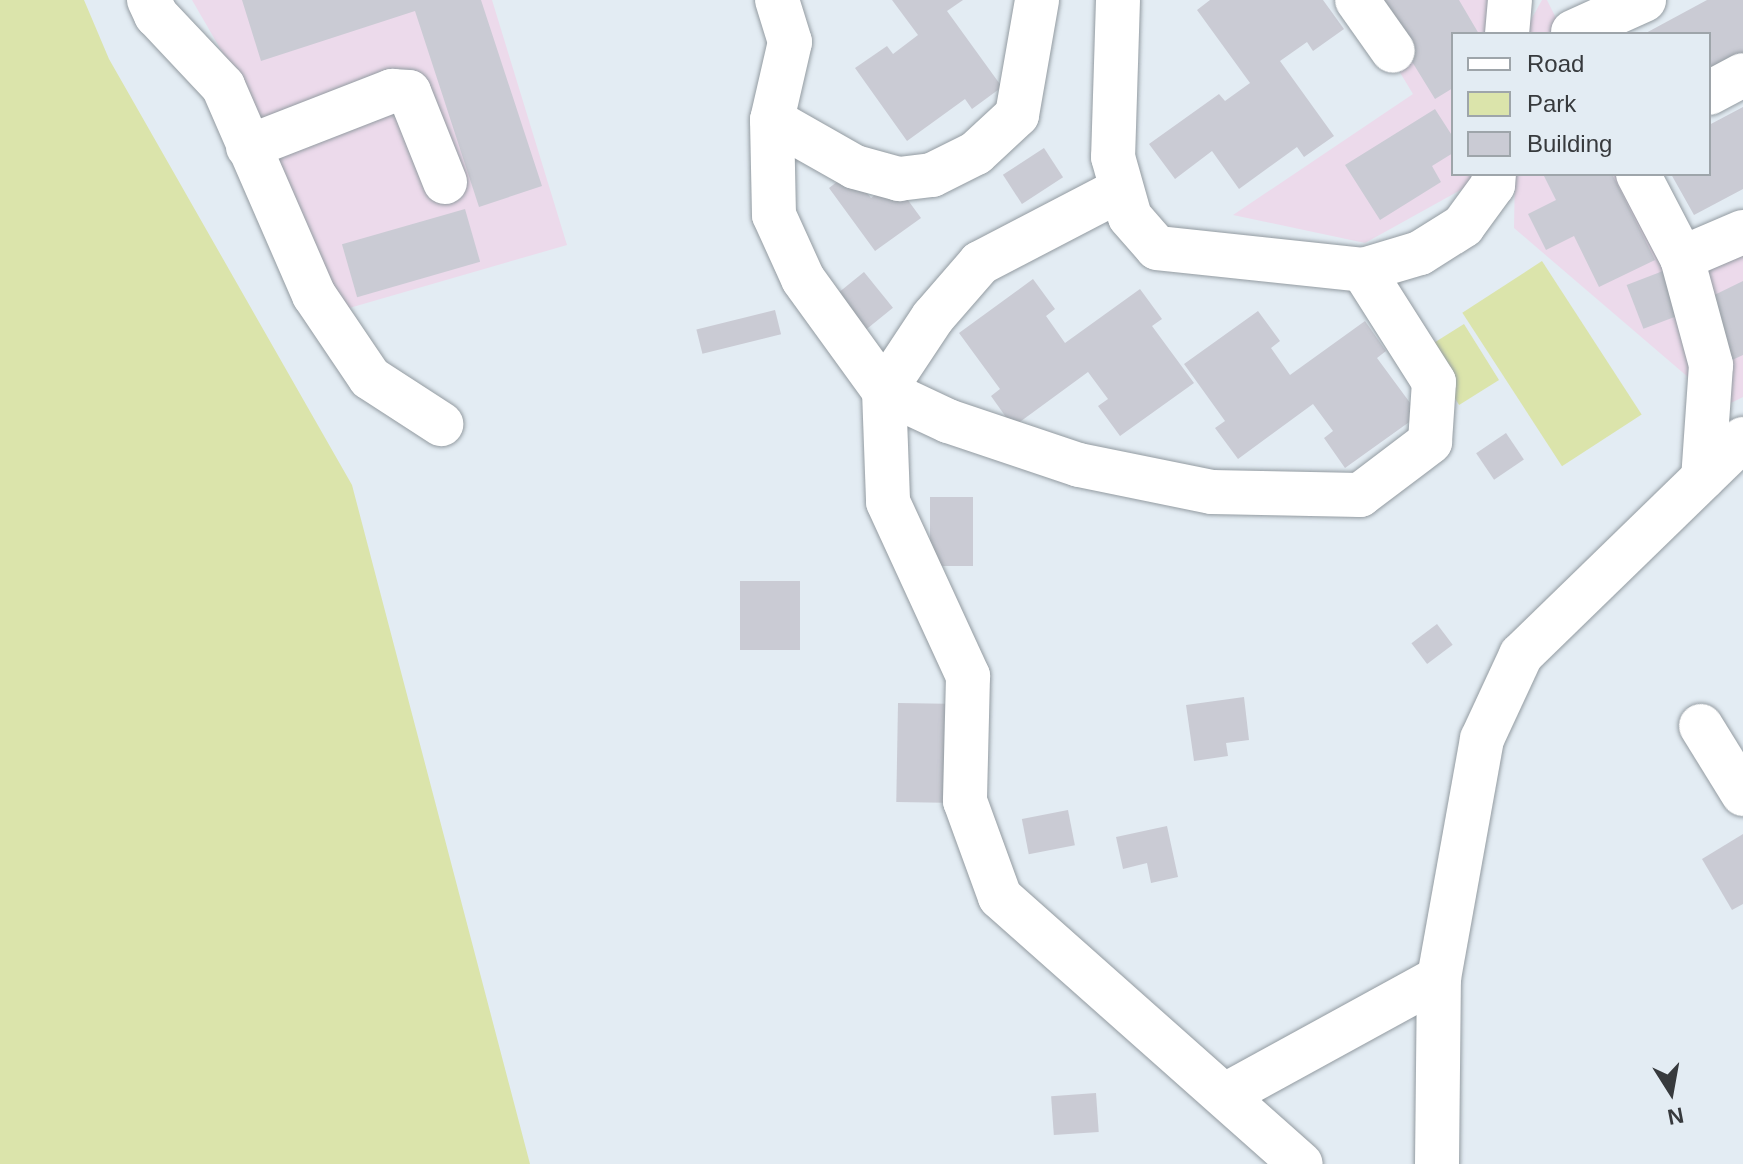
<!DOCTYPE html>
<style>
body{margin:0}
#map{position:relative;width:1743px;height:1164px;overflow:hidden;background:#e3ecf3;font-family:Helvetica,sans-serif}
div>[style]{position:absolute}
.industrial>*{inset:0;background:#ecdaeb}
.green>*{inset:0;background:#dbe4ab;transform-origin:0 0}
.building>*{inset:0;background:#cacbd4;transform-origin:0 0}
.roads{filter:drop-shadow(0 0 2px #939ba1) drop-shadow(0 0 2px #939ba1)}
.minor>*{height:44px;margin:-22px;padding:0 22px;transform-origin:22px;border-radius:22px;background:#fff}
span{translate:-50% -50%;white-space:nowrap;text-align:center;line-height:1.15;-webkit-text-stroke:6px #e3ecf3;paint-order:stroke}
.legend{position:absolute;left:1451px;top:32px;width:260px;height:144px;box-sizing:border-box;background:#e3ecf3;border:2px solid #9ea5aa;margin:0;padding:10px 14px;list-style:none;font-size:24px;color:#373a3d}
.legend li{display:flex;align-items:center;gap:16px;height:40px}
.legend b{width:40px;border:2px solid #9ea5aa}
.north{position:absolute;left:1631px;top:1052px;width:80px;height:80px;-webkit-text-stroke:6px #e3ecf3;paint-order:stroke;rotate:169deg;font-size:22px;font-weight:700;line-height:32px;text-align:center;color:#373a3d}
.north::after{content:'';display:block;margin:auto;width:28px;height:36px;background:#373a3d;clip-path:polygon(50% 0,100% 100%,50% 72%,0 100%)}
</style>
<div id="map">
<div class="industrial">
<i style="clip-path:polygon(192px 0,492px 0,567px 245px,339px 311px,247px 95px)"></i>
<i style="clip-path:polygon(1356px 0,1498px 0,1499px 34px,1453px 34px,1453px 174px,1477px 174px,1475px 182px,1365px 243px,1233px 215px,1413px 94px)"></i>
<i style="clip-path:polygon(1542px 0,1547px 0,1564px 34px,1523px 34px)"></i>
<i style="clip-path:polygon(1515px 174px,1634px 174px,1685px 277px,1743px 250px,1743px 397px,1723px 407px,1514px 228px)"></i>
</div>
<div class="green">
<i style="clip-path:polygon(0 0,84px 0,109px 59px,352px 485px,530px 1164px,0 1164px)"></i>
<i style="left:1542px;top:261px;width:183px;height:95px;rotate:57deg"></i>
<i style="left:1464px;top:324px;width:66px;height:47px;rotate:58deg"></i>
</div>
<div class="building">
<i style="clip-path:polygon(242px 0,481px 0,542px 186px,479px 207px,415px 11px,261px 61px)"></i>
<i style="clip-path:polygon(892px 0,963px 0,947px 11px,1002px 87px,972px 109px,965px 99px,907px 141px,855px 68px,887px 46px,893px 54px,918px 35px)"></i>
<i style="clip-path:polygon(1210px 0,1323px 0,1344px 29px,1313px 51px,1307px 42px,1280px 61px,1334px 136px,1304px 157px,1297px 147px,1239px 189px,1212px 151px,1175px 179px,1149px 144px,1219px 94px,1225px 101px,1250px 83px,1197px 10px)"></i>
<i style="clip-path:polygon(1374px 0,1459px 0,1479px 34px,1453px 34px,1453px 88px,1435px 99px)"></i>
<i style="clip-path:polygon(1707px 0,1743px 0,1743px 66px,1709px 84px,1709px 34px,1644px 34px)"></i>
<i style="clip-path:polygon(1743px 107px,1743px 189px,1694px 215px,1671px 174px,1709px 174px,1709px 125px)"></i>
<i style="clip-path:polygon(1435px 109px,1453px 137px,1453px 153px,1432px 166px,1441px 182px,1380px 220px,1345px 165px)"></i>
<i style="left:1044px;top:148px;width:35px;height:49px;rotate:57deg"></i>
<i style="clip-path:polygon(851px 171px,871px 198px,894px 181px,921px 218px,875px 251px,829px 188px)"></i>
<i style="clip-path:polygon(1543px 174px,1612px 174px,1655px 260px,1599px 287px,1574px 236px,1546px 250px,1528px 214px,1556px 200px)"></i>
<i style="left:465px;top:209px;width:55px;height:128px;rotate:74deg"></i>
<i style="left:1663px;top:271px;width:47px;height:39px;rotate:69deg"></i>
<i style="left:864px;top:272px;width:46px;height:48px;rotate:51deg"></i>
<i style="clip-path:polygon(1033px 279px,1055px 309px,1046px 316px,1065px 343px,1140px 289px,1162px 319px,1152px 326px,1194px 383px,1120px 436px,1098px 406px,1108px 399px,1088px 372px,1013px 427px,991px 396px,1000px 389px,959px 333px)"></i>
<i style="clip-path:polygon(1743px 281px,1743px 355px,1728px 362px,1700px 302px)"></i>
<i style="left:775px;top:310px;width:25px;height:81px;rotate:76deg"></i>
<i style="clip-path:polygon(1258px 311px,1280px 341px,1271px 348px,1290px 375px,1365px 321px,1386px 351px,1377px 358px,1419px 415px,1345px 468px,1324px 438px,1333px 431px,1313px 404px,1238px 459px,1215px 428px,1225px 421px,1184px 364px)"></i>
<i style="left:1506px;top:433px;width:32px;height:36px;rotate:56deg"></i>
<i style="left:973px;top:497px;width:69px;height:43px;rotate:90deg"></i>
<i style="left:740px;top:581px;width:60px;height:69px"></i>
<i style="left:1437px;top:624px;width:26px;height:32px;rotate:53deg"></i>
<i style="clip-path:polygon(1244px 697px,1249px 740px,1226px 743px,1228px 756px,1194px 761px,1186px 705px)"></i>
<i style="left:898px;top:703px;width:47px;height:99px;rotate:1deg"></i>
<i style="left:1068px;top:810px;width:36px;height:47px;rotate:79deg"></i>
<i style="clip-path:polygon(1167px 826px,1178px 877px,1151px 883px,1147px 863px,1123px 869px,1116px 837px)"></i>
<i style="clip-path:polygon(1743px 834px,1743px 904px,1732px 910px,1702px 859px)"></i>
<i style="left:1096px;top:1093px;width:39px;height:45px;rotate:86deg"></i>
</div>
<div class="roads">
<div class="minor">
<i style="left:149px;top:0;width:17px;rotate:65deg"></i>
<i style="left:156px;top:15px;width:98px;rotate:46.7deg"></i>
<i style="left:223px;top:86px;width:228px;rotate:66.5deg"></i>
<i style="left:314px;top:295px;width:100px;rotate:56deg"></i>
<i style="left:370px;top:378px;width:85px;rotate:32.9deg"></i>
<i style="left:777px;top:0;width:44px;rotate:72.8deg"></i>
<i style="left:790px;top:42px;width:80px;rotate:103deg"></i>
<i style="left:772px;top:120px;width:95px;rotate:88.8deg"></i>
<i style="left:774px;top:215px;width:70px;rotate:65.6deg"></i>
<i style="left:803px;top:279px;width:138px;rotate:54.1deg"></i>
<i style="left:884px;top:391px;width:71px;rotate:25.1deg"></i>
<i style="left:948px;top:421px;width:138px;rotate:18.6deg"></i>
<i style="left:1079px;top:465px;width:136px;rotate:11.5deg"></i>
<i style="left:1212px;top:492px;width:148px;rotate:1.2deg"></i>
<i style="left:1360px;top:495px;width:88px;rotate:-37.1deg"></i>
<i style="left:1430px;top:442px;width:60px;rotate:-86.2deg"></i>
<i style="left:1434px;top:382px;width:133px;rotate:-122.4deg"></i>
<i style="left:1118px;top:0;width:157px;rotate:91.8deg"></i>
<i style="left:1113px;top:157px;width:62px;rotate:74.2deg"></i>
<i style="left:1130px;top:217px;width:41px;rotate:48.9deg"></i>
<i style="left:1157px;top:248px;width:207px;rotate:6.1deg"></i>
<i style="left:1363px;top:270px;width:59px;rotate:-16.6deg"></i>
<i style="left:1420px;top:253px;width:51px;rotate:-32.1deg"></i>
<i style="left:1463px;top:226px;width:51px;rotate:-53.8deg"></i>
<i style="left:1493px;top:185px;width:11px;rotate:-85deg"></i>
<i style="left:1357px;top:0;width:62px;rotate:54.8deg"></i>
<i style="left:1573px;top:32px;width:78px;rotate:-24.3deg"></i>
<i style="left:1507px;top:34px;width:34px;rotate:-85deg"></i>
<i style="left:1709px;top:93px;width:38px;rotate:-28deg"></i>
<i style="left:772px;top:120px;width:95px;rotate:29.5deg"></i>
<i style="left:855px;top:167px;width:46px;rotate:15.3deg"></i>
<i style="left:899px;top:179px;width:33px;rotate:-7deg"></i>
<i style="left:932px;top:175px;width:49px;rotate:-26.6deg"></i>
<i style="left:976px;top:153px;width:56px;rotate:-42.8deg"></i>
<i style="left:1017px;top:115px;width:117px;rotate:-80.1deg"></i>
<i style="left:248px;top:147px;width:155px;rotate:-21.3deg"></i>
<i style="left:392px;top:91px;width:17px;rotate:3deg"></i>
<i style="left:409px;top:92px;width:97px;rotate:68.2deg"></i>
<i style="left:1638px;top:174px;width:95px;rotate:62.4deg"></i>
<i style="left:1682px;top:258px;width:66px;rotate:-23.1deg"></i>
<i style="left:1120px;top:190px;width:158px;rotate:152.5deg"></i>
<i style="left:980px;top:263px;width:72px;rotate:131deg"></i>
<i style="left:933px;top:317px;width:89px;rotate:123.5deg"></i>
<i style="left:884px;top:391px;width:111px;rotate:87.9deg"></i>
<i style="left:888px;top:502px;width:192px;rotate:65.3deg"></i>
<i style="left:968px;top:676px;width:125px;rotate:91.4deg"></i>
<i style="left:965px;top:801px;width:102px;rotate:70deg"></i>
<i style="left:1000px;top:897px;width:402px;rotate:41.6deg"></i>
<i style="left:1682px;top:258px;width:111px;rotate:74.8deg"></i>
<i style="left:1711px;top:365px;width:113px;rotate:94deg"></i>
<i style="left:1701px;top:726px;width:80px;rotate:58.3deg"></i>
<i style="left:1227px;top:1094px;width:242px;rotate:-28.7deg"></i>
<i style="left:1437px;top:1164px;width:186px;rotate:-89.4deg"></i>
<i style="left:1439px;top:978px;width:243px;rotate:-79.8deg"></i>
<i style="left:1482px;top:739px;width:93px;rotate:-65.1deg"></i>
<i style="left:1521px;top:655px;width:310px;rotate:-44.2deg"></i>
</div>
</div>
<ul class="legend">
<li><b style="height:10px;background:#fff"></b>Road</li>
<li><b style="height:22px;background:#dbe4ab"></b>Park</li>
<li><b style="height:22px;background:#cacbd4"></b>Building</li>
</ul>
<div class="north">N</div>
</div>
